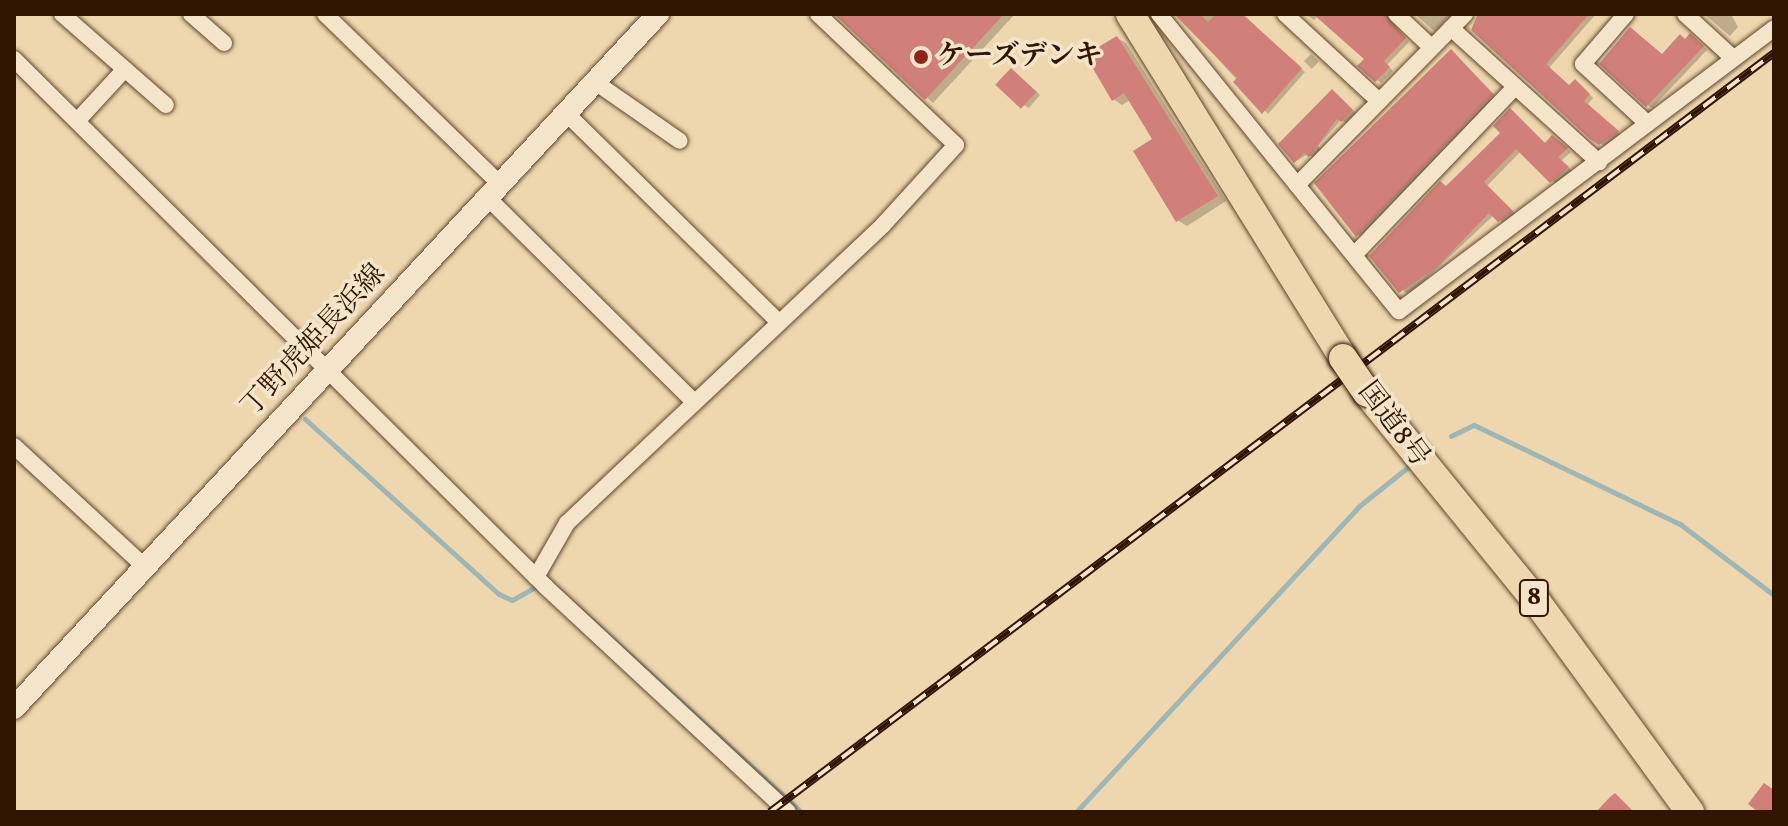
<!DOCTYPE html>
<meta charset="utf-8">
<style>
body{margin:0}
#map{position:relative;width:1788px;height:826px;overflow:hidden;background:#eed7ae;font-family:Vollkorn,"Noto Serif JP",serif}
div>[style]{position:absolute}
.shadow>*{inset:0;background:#0003;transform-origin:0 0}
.stream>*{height:5px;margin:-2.5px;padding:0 2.5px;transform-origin:2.5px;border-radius:2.5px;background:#9eb7b5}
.building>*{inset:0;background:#d08079;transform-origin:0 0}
.roads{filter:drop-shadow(0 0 2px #60462c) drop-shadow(0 0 2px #60462c)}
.street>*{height:16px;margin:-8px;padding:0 8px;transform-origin:8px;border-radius:8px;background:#f4e5ca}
.secondary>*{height:22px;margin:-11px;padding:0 11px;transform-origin:11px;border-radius:11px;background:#f4e5ca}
.highway>*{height:28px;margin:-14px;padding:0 14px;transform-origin:14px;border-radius:14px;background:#eed7ae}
.rail>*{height:8px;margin-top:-4px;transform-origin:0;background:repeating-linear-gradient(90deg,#f4e5ca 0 15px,#301501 0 30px);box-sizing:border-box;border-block:2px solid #301501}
.bridges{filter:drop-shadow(0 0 2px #301501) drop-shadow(0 0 2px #301501)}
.highway-bridge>*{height:28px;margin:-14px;padding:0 14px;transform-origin:14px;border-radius:14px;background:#eed7ae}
.dots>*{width:22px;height:22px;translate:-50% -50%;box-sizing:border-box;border:4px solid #f4e5ca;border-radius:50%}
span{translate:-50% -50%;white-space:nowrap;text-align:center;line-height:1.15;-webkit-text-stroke:7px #f4e5ca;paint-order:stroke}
.shield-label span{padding:2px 6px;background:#f4e5ca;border:2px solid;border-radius:6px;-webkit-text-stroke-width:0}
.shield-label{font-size:26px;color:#301501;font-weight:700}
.poi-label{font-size:28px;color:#301501;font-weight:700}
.left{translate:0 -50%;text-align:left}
.street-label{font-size:28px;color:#301501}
.frame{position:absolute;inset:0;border:16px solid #301501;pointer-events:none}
</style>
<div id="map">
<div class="shadow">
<i style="clip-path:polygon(836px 14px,1015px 14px,933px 103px)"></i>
<i style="clip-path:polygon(1177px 14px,1243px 14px,1305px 72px,1268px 114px)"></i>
<i style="clip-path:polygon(1305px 14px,1392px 14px,1390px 22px,1409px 42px,1387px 65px,1393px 71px,1381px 83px,1360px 66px,1366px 59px,1318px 16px,1314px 20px)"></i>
<i style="clip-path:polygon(1415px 14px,1450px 14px,1451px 15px,1435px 32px)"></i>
<i style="clip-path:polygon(1482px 14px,1596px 14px,1549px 68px,1570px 87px,1580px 84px,1593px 98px,1588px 104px,1621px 135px,1605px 146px,1600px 143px)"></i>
<i style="clip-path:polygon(1704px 14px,1731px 14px,1738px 27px,1730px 36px)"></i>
<i style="clip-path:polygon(1117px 38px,1126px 43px,1226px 201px,1187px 226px,1177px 220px,1154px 140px,1130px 100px,1122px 105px,1113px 99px)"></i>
<i style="clip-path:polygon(1695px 38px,1707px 50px,1652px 108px,1647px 105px,1686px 40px)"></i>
<i style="clip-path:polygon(1451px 51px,1497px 97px,1362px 238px,1358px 235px)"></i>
<i style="left:1311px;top:54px;width:11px;height:10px;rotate:45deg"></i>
<i style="clip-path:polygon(1016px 73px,1040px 95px,1029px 108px,1024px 105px)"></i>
<i style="clip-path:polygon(1337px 94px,1356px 113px,1346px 123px,1341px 120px,1318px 146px,1322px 150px,1314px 158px,1308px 154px,1295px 162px)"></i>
<i style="clip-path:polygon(1503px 133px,1546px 145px,1557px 140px,1571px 152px,1561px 161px,1572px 171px,1556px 184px,1521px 151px,1487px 186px,1516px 214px,1504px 223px,1494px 215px,1410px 294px,1405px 292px,1371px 256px)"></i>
</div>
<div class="stream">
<i style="left:305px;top:419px;width:261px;rotate:42.1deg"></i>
<i style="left:499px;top:594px;width:14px;rotate:25deg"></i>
<i style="left:512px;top:600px;width:26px;rotate:-29deg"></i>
<i style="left:1451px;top:436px;width:25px;rotate:-26deg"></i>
<i style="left:1474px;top:425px;width:229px;rotate:25.7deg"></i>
<i style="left:1680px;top:524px;width:118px;rotate:37.1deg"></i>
<i style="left:548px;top:580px;width:343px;rotate:42.5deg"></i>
<i style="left:1076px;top:812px;width:415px;rotate:-47.2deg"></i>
<i style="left:1358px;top:507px;width:64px;rotate:-38.7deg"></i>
</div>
<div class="building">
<i style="clip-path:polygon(834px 14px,1004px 14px,925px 100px)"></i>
<i style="clip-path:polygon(1174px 14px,1200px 14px,1208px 22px,1216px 14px,1242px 14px,1302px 68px,1262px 114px,1233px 82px,1237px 78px)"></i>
<i style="clip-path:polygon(1313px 14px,1385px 14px,1406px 38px,1384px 61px,1390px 67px,1375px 82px,1357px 66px,1364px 59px)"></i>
<i style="clip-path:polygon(1478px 14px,1589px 14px,1546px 64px,1569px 85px,1575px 79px,1590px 94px,1584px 101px,1619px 131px,1599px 145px,1590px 139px,1471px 30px)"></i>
<i style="clip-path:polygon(1630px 27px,1662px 54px,1680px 34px,1685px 39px,1690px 33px,1704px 46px,1646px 107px,1599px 64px)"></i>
<i style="clip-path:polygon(1117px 36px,1218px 196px,1176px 222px,1133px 151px,1152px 139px,1124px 93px,1112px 101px,1088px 60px,1088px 53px)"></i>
<i style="clip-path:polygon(1451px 49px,1493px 94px,1356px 237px,1314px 183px)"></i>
<i style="left:1011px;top:68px;width:35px;height:23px;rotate:43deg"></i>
<i style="clip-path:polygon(1332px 89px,1353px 110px,1341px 122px,1337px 119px,1309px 157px,1304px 153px,1294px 163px,1278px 144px)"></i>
<i style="clip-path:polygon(1510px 108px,1545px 143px,1552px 135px,1568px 148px,1558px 157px,1569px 167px,1550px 183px,1516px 149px,1484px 182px,1513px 211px,1498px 222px,1489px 213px,1437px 267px,1399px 293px,1369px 256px,1440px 181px,1446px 186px,1500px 133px,1493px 126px)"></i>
<i style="clip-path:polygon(1764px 783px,1774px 790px,1774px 812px,1758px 812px,1748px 804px)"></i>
<i style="clip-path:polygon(1615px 793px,1634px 812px,1596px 812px,1610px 797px)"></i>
</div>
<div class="roads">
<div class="street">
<i style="left:62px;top:14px;width:138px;rotate:41.2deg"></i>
<i style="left:191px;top:14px;width:44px;rotate:41.3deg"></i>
<i style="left:325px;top:14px;width:244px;rotate:44.2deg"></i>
<i style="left:1159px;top:14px;width:382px;rotate:51.1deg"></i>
<i style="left:1399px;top:311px;width:470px;rotate:-37deg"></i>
<i style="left:1285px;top:14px;width:128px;rotate:42.8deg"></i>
<i style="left:1396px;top:14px;width:48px;rotate:43.3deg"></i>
<i style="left:1626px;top:14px;width:66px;rotate:130.7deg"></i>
<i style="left:1583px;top:64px;width:87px;rotate:42.7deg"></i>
<i style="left:1685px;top:14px;width:64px;rotate:42.5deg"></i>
<i style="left:1451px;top:28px;width:200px;rotate:42.2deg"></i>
<i style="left:14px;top:59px;width:750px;rotate:44.78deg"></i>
<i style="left:546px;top:587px;width:330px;rotate:42.9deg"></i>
<i style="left:595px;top:82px;width:103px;rotate:34.8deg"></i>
<i style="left:566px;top:113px;width:298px;rotate:44.5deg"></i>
<i style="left:78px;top:120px;width:69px;rotate:-47.3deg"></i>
<i style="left:1297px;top:185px;width:240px;rotate:-45.5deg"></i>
<i style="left:488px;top:198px;width:290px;rotate:44.7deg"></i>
<i style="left:1354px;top:255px;width:233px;rotate:-46.2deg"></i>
<i style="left:14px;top:446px;width:177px;rotate:42.7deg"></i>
<i style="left:536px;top:577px;width:62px;rotate:-60.1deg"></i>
<i style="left:567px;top:523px;width:434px;rotate:-43.3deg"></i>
<i style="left:883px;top:225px;width:108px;rotate:-47.6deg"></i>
<i style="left:956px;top:145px;width:190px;rotate:-136.5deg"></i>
</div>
<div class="secondary">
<i style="left:14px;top:708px;width:947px;rotate:-47.14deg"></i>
</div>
<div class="highway">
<i style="left:1130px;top:14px;width:405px;rotate:58.2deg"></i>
<i style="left:1367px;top:393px;width:269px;rotate:50.9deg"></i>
<i style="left:1537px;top:602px;width:260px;rotate:53.9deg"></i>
</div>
</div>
<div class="rail">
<i style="left:770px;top:812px;width:1259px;rotate:-37.09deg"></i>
</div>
<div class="bridges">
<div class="highway-bridge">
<i style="left:1343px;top:358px;width:42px;rotate:55.6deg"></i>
</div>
</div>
<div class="dots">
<i style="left:921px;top:57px;background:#8f2418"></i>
</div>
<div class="shield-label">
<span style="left:1534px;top:598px">8</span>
</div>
<div class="poi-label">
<span class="left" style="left:937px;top:57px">ケーズデンキ</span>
</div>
<div class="street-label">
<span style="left:314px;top:341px;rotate:-47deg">丁野虎姫長浜線</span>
<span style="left:1393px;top:425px;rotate:53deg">国道8号</span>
</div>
<div class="frame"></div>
</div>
